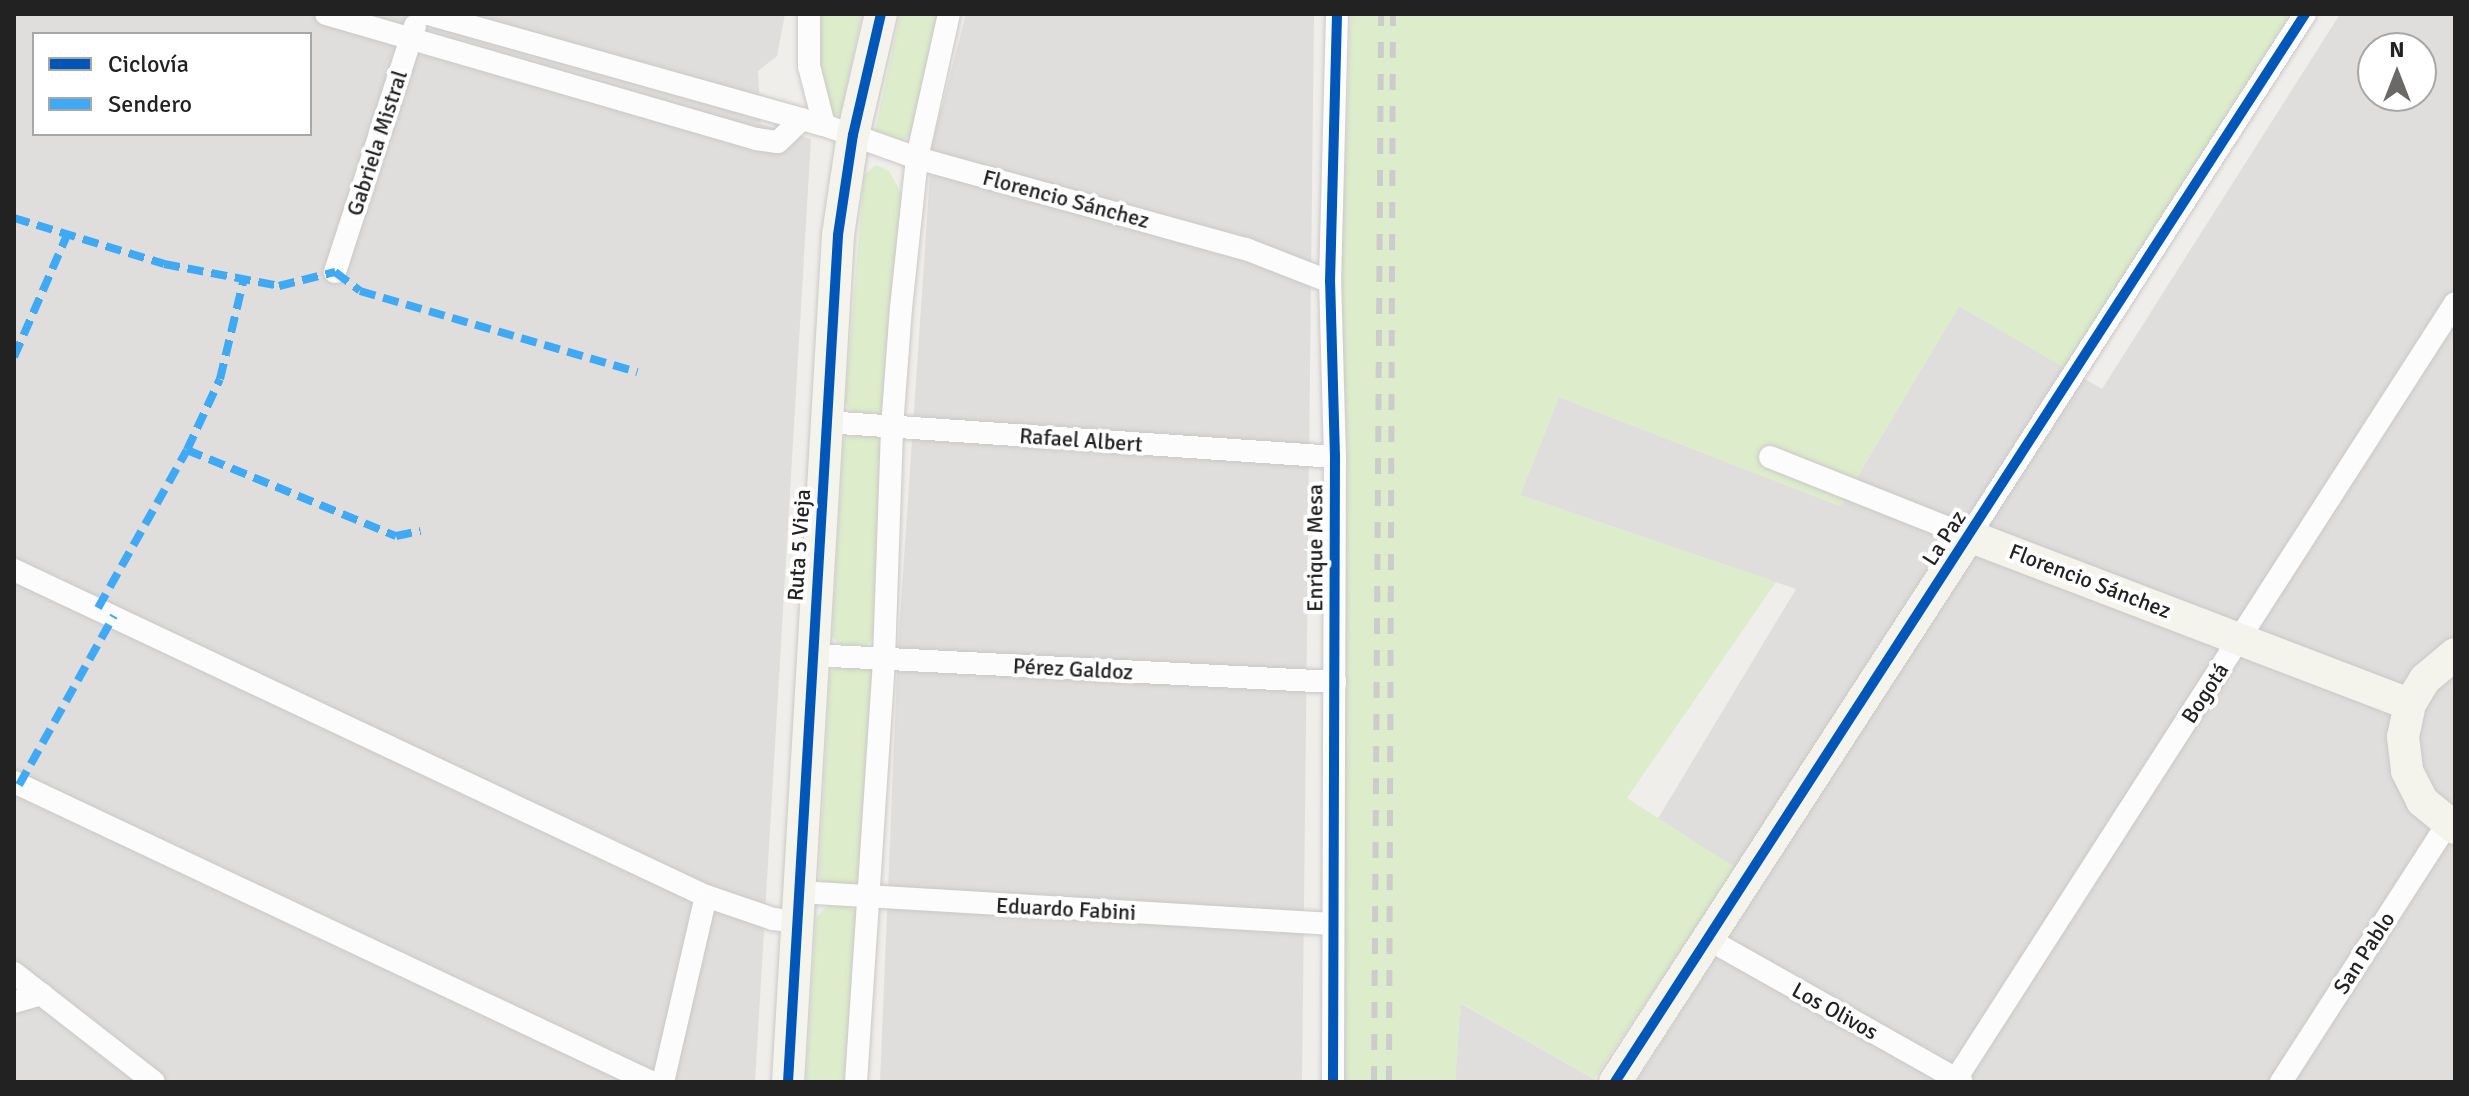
<!DOCTYPE html>
<meta charset="utf-8">
<style>
body{margin:0}
#map{position:relative;width:2469px;height:1096px;overflow:hidden;background:#f0eeeb;font-family:Signika,sans-serif}
div>[style]{position:absolute}
.residential>*{inset:0;background:#dfdedc}
.grass>*{inset:0;background:#ddeccb}
.roads{filter:drop-shadow(0 0 2px #c9c8c7) drop-shadow(0 0 2px #c9c8c7)}
.street>*{height:22px;margin:-11px;padding:0 11px;transform-origin:11px;border-radius:11px;background:#fdfcfc}
.secondary>*{height:32px;margin:-16px;padding:0 16px;transform-origin:16px;border-radius:16px;background:#f4f4ed}
.rail>*{height:6px;margin-top:-3px;transform-origin:0;background:repeating-linear-gradient(90deg,#ccc 0 16px,transparent 0 32px)}
.quiet>*{height:8px;margin-top:-4px;transform-origin:0;background:repeating-linear-gradient(90deg,#3fa9f5 0 16px,transparent 0 24px)}
.cycleway>*{height:10px;margin:-5px;padding:0 5px;transform-origin:5px;border-radius:5px;background:#0057b8}
span{translate:-50% -50%;white-space:nowrap;text-align:center;line-height:1.15;-webkit-text-stroke:8px #fff;paint-order:stroke}
.street-label{font-size:22px;color:#222}
.frame{position:absolute;inset:0;border:16px solid #222;pointer-events:none}
.legend{position:absolute;left:32px;top:32px;width:280px;height:104px;box-sizing:border-box;background:#fff;border:2px solid #a7a7a7;margin:0;padding:10px 14px;list-style:none;font-size:24px;color:#222}
.legend li{display:flex;align-items:center;gap:16px;height:40px}
.legend b{width:40px;border:2px solid #a7a7a7}
.north{position:absolute;left:2357px;top:32px;width:80px;height:80px;box-sizing:border-box;background:#fff;border:2px solid #a7a7a7;border-radius:50%;rotate:0deg;font-size:22px;font-weight:700;line-height:32px;text-align:center;color:#222}
.north::after{content:'';display:block;margin:auto;width:28px;height:36px;background:#6a6968;clip-path:polygon(50% 0,100% 100%,50% 72%,0 100%)}
</style>
<div id="map">
<div class="residential">
<i style="clip-path:polygon(evenodd,14px 14px,785px 14px,777px 56px,758px 71px,761px 124px,811px 139px,755px 1082px,14px 1082px,14px 14px,34px 34px,310px 34px,310px 134px,34px 134px,34px 34px)"></i>
<i style="clip-path:polygon(966px 14px,1314px 14px,1302px 1082px,880px 1082px,898px 648px,932px 144px)"></i>
<i style="clip-path:polygon(evenodd,2340px 14px,2455px 14px,2455px 1082px,1636px 1082px,1762px 885px,1657px 820px,1796px 589px,1520px 495px,1559px 397px,1840px 506px,1959px 306px,2102px 389px,2340px 14px,2373px 48px,2421px 48px,2421px 96px,2373px 96px,2373px 48px)"></i>
<i style="clip-path:polygon(1460px 1003px,1599px 1082px,1455px 1082px)"></i>
</div>
<div class="grass">
<i style="clip-path:polygon(820px 14px,862px 14px,841px 113px,835px 116px,829px 113px,819px 88px)"></i>
<i style="clip-path:polygon(900px 14px,940px 14px,910px 136px,899px 142px,875px 132px)"></i>
<i style="clip-path:polygon(1351px 14px,2291px 14px,2066px 369px,1959px 306px,1840px 506px,1559px 397px,1520px 495px,1776px 582px,1627px 798px,1736px 868px,1594px 1079px,1461px 1003px,1455px 1082px,1342px 1082px,1347px 454px,1340px 295px)"></i>
<i style="clip-path:polygon(876px 165px,889px 171px,904px 198px,882px 412px,877px 417px,852px 413px,845px 403px,864px 175px)"></i>
<i style="clip-path:polygon(856px 432px,871px 432px,881px 440px,873px 638px,865px 648px,843px 648px,832px 636px,843px 444px,845px 436px)"></i>
<i style="clip-path:polygon(840px 664px,867px 665px,873px 674px,862px 878px,857px 888px,822px 884px,819px 876px,830px 672px)"></i>
<i style="clip-path:polygon(840px 904px,851px 907px,861px 917px,850px 1082px,806px 1082px,816px 918px,826px 907px)"></i>
</div>
<div class="roads">
<div class="street">
<i style="left:326px;top:14px;width:448px;rotate:16.2deg"></i>
<i style="left:756px;top:139px;width:22px;rotate:8deg"></i>
<i style="left:778px;top:142px;width:33px;rotate:-44deg"></i>
<i style="left:428px;top:14px;width:411px;rotate:15.7deg"></i>
<i style="left:824px;top:125px;width:99px;rotate:19.5deg"></i>
<i style="left:917px;top:158px;width:341px;rotate:15.5deg"></i>
<i style="left:1246px;top:249px;width:90px;rotate:21.4deg"></i>
<i style="left:809px;top:14px;width:52px;rotate:90deg"></i>
<i style="left:809px;top:66px;width:61px;rotate:75.7deg"></i>
<i style="left:335px;top:272px;width:259px;rotate:-72deg"></i>
<i style="left:826px;top:422px;width:510px;rotate:3.93deg"></i>
<i style="left:1770px;top:457px;width:214px;rotate:21.7deg"></i>
<i style="left:1969px;top:536px;width:621px;rotate:-57.23deg"></i>
<i style="left:14px;top:570px;width:765px;rotate:25.23deg"></i>
<i style="left:706px;top:896px;width:71px;rotate:18.9deg"></i>
<i style="left:773px;top:919px;width:24px;rotate:7deg"></i>
<i style="left:812px;top:655px;width:524px;rotate:2.96deg"></i>
<i style="left:14px;top:782px;width:704px;rotate:25.22deg"></i>
<i style="left:799px;top:892px;width:535px;rotate:3.43deg"></i>
<i style="left:1708px;top:939px;width:291px;rotate:29.4deg"></i>
<i style="left:14px;top:973px;width:177px;rotate:37.9deg"></i>
<i style="left:14px;top:1002px;width:29px;rotate:-16deg"></i>
<i style="left:663px;top:1082px;width:191px;rotate:-77deg"></i>
<i style="left:856px;top:1082px;width:424px;rotate:-86.2deg"></i>
<i style="left:884px;top:659px;width:232px;rotate:-88deg"></i>
<i style="left:892px;top:427px;width:119px;rotate:-85.7deg"></i>
<i style="left:901px;top:308px;width:151px;rotate:-83.9deg"></i>
<i style="left:917px;top:158px;width:148px;rotate:-77.5deg"></i>
<i style="left:1333px;top:1082px;width:625px;rotate:-89.82deg"></i>
<i style="left:1335px;top:457px;width:175px;rotate:-91.6deg"></i>
<i style="left:1330px;top:282px;width:268px;rotate:-88.5deg"></i>
<i style="left:1954px;top:1082px;width:926px;rotate:-57.25deg"></i>
<i style="left:2281px;top:1082px;width:307px;rotate:-57.2deg"></i>
</div>
<div class="secondary">
<i style="left:2455px;top:654px;width:39px;rotate:140deg"></i>
<i style="left:2425px;top:679px;width:29px;rotate:121deg"></i>
<i style="left:2410px;top:704px;width:34px;rotate:102deg"></i>
<i style="left:2403px;top:737px;width:34px;rotate:83deg"></i>
<i style="left:2407px;top:771px;width:34px;rotate:63deg"></i>
<i style="left:2422px;top:801px;width:43px;rotate:39.3deg"></i>
<i style="left:788px;top:1082px;width:848px;rotate:-86.62deg"></i>
<i style="left:838px;top:235px;width:101px;rotate:-81.5deg"></i>
<i style="left:853px;top:135px;width:124px;rotate:-77deg"></i>
<i style="left:1615px;top:1082px;width:651px;rotate:-57.04deg"></i>
<i style="left:1969px;top:536px;width:472px;rotate:20.9deg"></i>
</div>
</div>
<div class="rail">
<i style="left:1374px;top:1082px;width:1068px;rotate:-89.62deg"></i>
<i style="left:1389px;top:1082px;width:1068px;rotate:-89.79deg"></i>
</div>
<div class="quiet">
<i style="left:14px;top:218px;width:157px;rotate:17deg"></i>
<i style="left:164px;top:264px;width:117px;rotate:10.8deg"></i>
<i style="left:279px;top:286px;width:58px;rotate:-14deg"></i>
<i style="left:335px;top:272px;width:31px;rotate:37deg"></i>
<i style="left:360px;top:291px;width:289px;rotate:16.3deg"></i>
<i style="left:14px;top:357px;width:133px;rotate:-66.5deg"></i>
<i style="left:187px;top:450px;width:226px;rotate:22.4deg"></i>
<i style="left:396px;top:536px;width:25px;rotate:-12deg"></i>
<i style="left:98px;top:608px;width:181px;rotate:-60.6deg"></i>
<i style="left:187px;top:450px;width:78px;rotate:-65.1deg"></i>
<i style="left:220px;top:379px;width:104px;rotate:-76.6deg"></i>
<i style="left:19px;top:785px;width:194px;rotate:-60.7deg"></i>
</div>
<div class="cycleway">
<i style="left:788px;top:1082px;width:848px;rotate:-86.62deg"></i>
<i style="left:838px;top:235px;width:101px;rotate:-81.5deg"></i>
<i style="left:853px;top:135px;width:124px;rotate:-77deg"></i>
<i style="left:1333px;top:1082px;width:625px;rotate:-89.82deg"></i>
<i style="left:1335px;top:457px;width:175px;rotate:-91.6deg"></i>
<i style="left:1330px;top:282px;width:268px;rotate:-88.5deg"></i>
<i style="left:1615px;top:1082px;width:1272px;rotate:-57.13deg"></i>
</div>
<div class="street-label">
<span style="left:377px;top:143px;rotate:-72deg">Gabriela Mistral</span>
<span style="left:1066px;top:199px;rotate:15deg">Florencio Sánchez</span>
<span style="left:1081px;top:440px;rotate:4deg">Rafael Albert</span>
<span style="left:1944px;top:538px;rotate:-57deg">La Paz</span>
<span style="left:799px;top:545px;rotate:-86deg">Ruta 5 Vieja</span>
<span style="left:1315px;top:548px;rotate:-90deg">Enrique Mesa</span>
<span style="left:2090px;top:581px;rotate:21deg">Florencio Sánchez</span>
<span style="left:1073px;top:669px;rotate:3deg">Pérez Galdoz</span>
<span style="left:2205px;top:693px;rotate:-57deg">Bogotá</span>
<span style="left:1066px;top:909px;rotate:3deg">Eduardo Fabini</span>
<span style="left:2364px;top:953px;rotate:-57deg">San Pablo</span>
<span style="left:1835px;top:1011px;rotate:29deg">Los Olivos</span>
</div>
<div class="frame"></div>
<ul class="legend">
<li><b style="height:10px;background:#0057b8"></b>Ciclovía</li>
<li><b style="height:10px;background:#3fa9f5"></b>Sendero</li>
</ul>
<div class="north">N</div>
</div>
